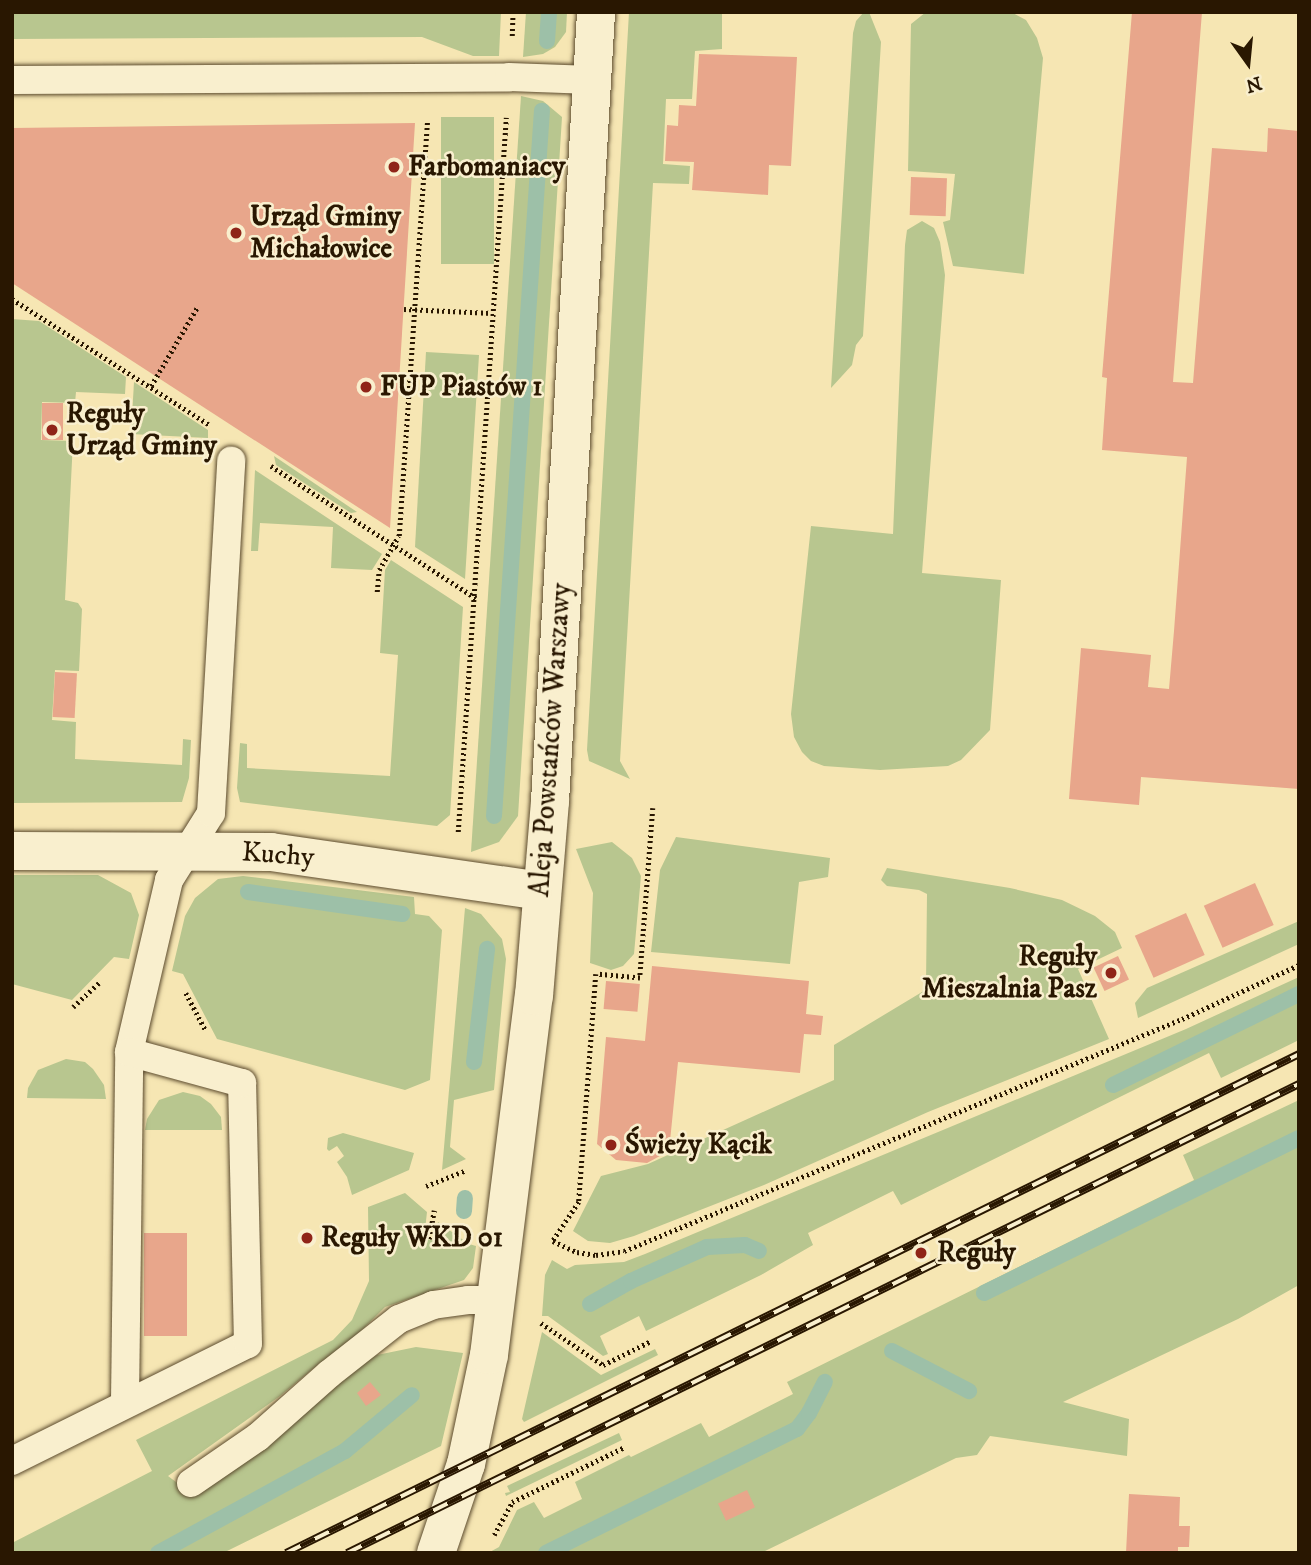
<!DOCTYPE html>
<meta charset="utf-8">
<style>
body{margin:0}
#map{position:relative;width:1311px;height:1565px;overflow:hidden;background:#f6e6b3;font-family:"IM FELL DW Pica",serif}
div>[style]{position:absolute}
.green>*{inset:0;background:#b8c68f;transform-origin:0 0}
.stream>*{height:16px;margin:-8px;padding:0 8px;transform-origin:8px;border-radius:8px;background:#9dc0a8}
.building>*{inset:0;background:#e8a68b;transform-origin:0 0}
.path>*{height:4.5px;margin-top:-2.25px;transform-origin:0;background:repeating-linear-gradient(90deg,#291701 0 2px,transparent 0 5.5px)}
.roads{filter:drop-shadow(0 0 2px #5c4b2e) drop-shadow(0 0 2px #5c4b2e)}
.service>*{height:28px;margin:-14px;padding:0 14px;transform-origin:14px;border-radius:14px;background:#f9efce}
.minor>*{height:38px;margin:-19px;padding:0 19px;transform-origin:19px;border-radius:19px;background:#f9efce}
.tertiary>*{height:38px;margin:-19px;padding:0 19px;transform-origin:19px;border-radius:19px;background:#f9efce}
.rail>*{height:8px;margin-top:-4px;transform-origin:0;background:repeating-linear-gradient(90deg,#f9efce 0 16px,#291701 0 32px);box-sizing:border-box;border-block:2px solid #291701}
.dots>*{width:19px;height:19px;translate:-50% -50%;box-sizing:border-box;border:4px solid #f9efce;border-radius:50%}
span{translate:-50% -50%;white-space:nowrap;text-align:center;line-height:1.15;-webkit-text-stroke:5px #f9efce;paint-order:stroke}
.poi-label{font-size:28px;color:#291701;font-weight:700}
.left{translate:0 -50%;text-align:left}
.right{translate:-100% -50%;text-align:right}
.street-label{font-size:28px;color:#291701}
.frame{position:absolute;inset:0;border:14px solid #291701;pointer-events:none}
.north{position:absolute;left:1213px;top:28px;width:70px;height:70px;-webkit-text-stroke:5px #f9efce;paint-order:stroke;rotate:165deg;font-size:19px;font-weight:700;line-height:28px;text-align:center;color:#291701}
.north::after{content:'';display:block;margin:auto;width:24px;height:32px;background:#291701;clip-path:polygon(50% 0,100% 100%,50% 72%,0 100%)}
</style>
<div id="map">
<div class="green">
<i style="clip-path:polygon(501px 12px,499px 56px,473px 56px,422px 37px,12px 39px,12px 14px)"></i>
<i style="clip-path:polygon(526px 12px,567px 12px,566px 32px,555px 47px,543px 54px,523px 57px)"></i>
<i style="clip-path:polygon(629px 12px,722px 12px,722px 49px,695px 51px,692px 99px,666px 99px,663px 164px,690px 166px,689px 184px,653px 183px,620px 761px,630px 779px,589px 761px,587px 750px)"></i>
<i style="clip-path:polygon(864px 12px,869px 12px,881px 42px,863px 336px,856px 345px,852px 365px,831px 388px,853px 33px,856px 21px)"></i>
<i style="clip-path:polygon(926px 12px,1011px 12px,1026px 20px,1037px 38px,1043px 58px,1024px 274px,953px 266px,943px 222px,950px 220px,955px 174px,908px 171px,911px 24px)"></i>
<i style="clip-path:polygon(521px 96px,543px 101px,562px 117px,518px 816px,499px 842px,471px 852px)"></i>
<i style="left:441px;top:117px;width:53px;height:147px"></i>
<i style="clip-path:polygon(922px 221px,934px 228px,940px 242px,945px 275px,922px 573px,1001px 580px,990px 730px,961px 760px,948px 766px,880px 770px,824px 766px,811px 761px,802px 752px,794px 737px,791px 714px,811px 526px,893px 534px,905px 245px,907px 230px)"></i>
<i style="clip-path:polygon(12px 319px,39px 321px,126px 377px,125px 394px,76px 392px,75px 403px,42px 402px,41px 440px,73px 441px,65px 600px,78px 603px,82px 609px,79px 671px,55px 670px,52px 720px,76px 722px,75px 759px,182px 765px,183px 739px,191px 740px,189px 778px,182px 802px,12px 803px)"></i>
<i style="clip-path:polygon(426px 352px,479px 355px,465px 579px,415px 547px)"></i>
<i style="clip-path:polygon(134px 382px,208px 430px,208px 438px,131px 434px)"></i>
<i style="clip-path:polygon(274px 456px,357px 512px,351px 513px,276px 465px)"></i>
<i style="clip-path:polygon(255px 470px,382px 554px,372px 570px,331px 568px,333px 527px,260px 523px,258px 551px,251px 551px)"></i>
<i style="clip-path:polygon(391px 560px,463px 607px,450px 815px,437px 826px,240px 802px,237px 788px,240px 743px,247px 744px,247px 768px,390px 776px,398px 655px,380px 653px,385px 570px)"></i>
<i style="clip-path:polygon(676px 837px,830px 858px,828px 877px,799px 882px,790px 964px,651px 952px,660px 870px)"></i>
<i style="clip-path:polygon(612px 842px,632px 858px,641px 876px,634px 954px,623px 966px,611px 970px,590px 963px,593px 893px,576px 849px)"></i>
<i style="clip-path:polygon(887px 868px,1010px 888px,1062px 900px,1095px 916px,1115px 932px,1122px 948px,1078px 969px,1109px 1039px,928px 1112px,764px 1185px,634px 1236px,610px 1243px,588px 1241px,573px 1231px,601px 1176px,648px 1164px,834px 1080px,834px 1045px,922px 992px,926px 984px,927px 894px,919px 890px,887px 886px,881px 880px)"></i>
<i style="clip-path:polygon(12px 875px,98px 875px,131px 893px,139px 915px,129px 959px,114px 957px,72px 1000px,12px 984px)"></i>
<i style="clip-path:polygon(243px 876px,414px 897px,415px 914px,429px 916px,442px 930px,430px 1080px,405px 1090px,217px 1039px,183px 974px,172px 971px,185px 916px,195px 898px,218px 879px)"></i>
<i style="clip-path:polygon(465px 908px,481px 914px,502px 939px,506px 959px,494px 1090px,454px 1100px,450px 1147px,466px 1159px,442px 1170px)"></i>
<i style="clip-path:polygon(1299px 921px,1299px 944px,1138px 1018px,1135px 1003px,1147px 988px)"></i>
<i style="clip-path:polygon(1299px 977px,1299px 1040px,1221px 1078px,1209px 1053px,901px 1205px,893px 1191px,808px 1233px,813px 1245px,761px 1275px,646px 1331px,639px 1316px,600px 1336px,608px 1354px,603px 1356px,548px 1316px,542px 1316px,545px 1275px,552px 1260px,567px 1269px,575px 1265px,624px 1262px,645px 1254px,1186px 1029px)"></i>
<i style="clip-path:polygon(66px 1059px,85px 1062px,93px 1069px,104px 1085px,106px 1099px,27px 1098px,28px 1088px,38px 1070px)"></i>
<i style="clip-path:polygon(183px 1092px,200px 1096px,211px 1104px,221px 1117px,222px 1130px,145px 1130px,147px 1119px,159px 1100px)"></i>
<i style="clip-path:polygon(1299px 1100px,1299px 1285px,1238px 1319px,1063px 1402px,1129px 1419px,1127px 1456px,990px 1436px,977px 1455px,956px 1458px,761px 1553px,488px 1553px,499px 1547px,517px 1510px,534px 1502px,544px 1518px,582px 1499px,575px 1482px,629px 1455px,631px 1457px,701px 1423px,709px 1437px,793px 1394px,787px 1382px,1194px 1180px,1183px 1155px)"></i>
<i style="clip-path:polygon(343px 1133px,414px 1153px,409px 1170px,352px 1195px,347px 1177px,337px 1162px,344px 1156px,337px 1146px,329px 1151px,327px 1149px,328px 1138px)"></i>
<i style="clip-path:polygon(405px 1193px,427px 1212px,424px 1239px,435px 1240px,438px 1222px,469px 1244px,476px 1246px,473px 1268px,464px 1280px,385px 1307px,342px 1350px,321px 1362px,280px 1396px,168px 1476px,180px 1485px,352px 1369px,377px 1355px,416px 1347px,463px 1353px,441px 1446px,223px 1553px,12px 1553px,12px 1543px,152px 1471px,136px 1440px,333px 1340px,352px 1320px,369px 1281px,368px 1207px)"></i>
<i style="clip-path:polygon(542px 1332px,601px 1375px,655px 1349px,658px 1355px,524px 1422px,522px 1419px)"></i>
<i style="clip-path:polygon(619px 1433px,622px 1440px,506px 1496px,505px 1493px,510px 1492px,507px 1486px)"></i>
</div>
<div class="stream">
<i style="left:547px;top:41px;width:29px;rotate:-86deg"></i>
<i style="left:494px;top:816px;width:707px;rotate:-86.11deg"></i>
<i style="left:248px;top:892px;width:156px;rotate:8.1deg"></i>
<i style="left:474px;top:1062px;width:114px;rotate:-83.4deg"></i>
<i style="left:1113px;top:1085px;width:207px;rotate:-26.1deg"></i>
<i style="left:464px;top:1211px;width:13px;rotate:-86deg"></i>
<i style="left:984px;top:1293px;width:351px;rotate:-26.2deg"></i>
<i style="left:590px;top:1304px;width:47px;rotate:-29.3deg"></i>
<i style="left:631px;top:1281px;width:83px;rotate:-24.1deg"></i>
<i style="left:707px;top:1247px;width:38px;rotate:-3deg"></i>
<i style="left:745px;top:1245px;width:15px;rotate:23deg"></i>
<i style="left:892px;top:1351px;width:87px;rotate:27.5deg"></i>
<i style="left:158px;top:1553px;width:213px;rotate:-28.6deg"></i>
<i style="left:345px;top:1451px;width:87px;rotate:-39.9deg"></i>
<i style="left:546px;top:1553px;width:280px;rotate:-26.3deg"></i>
<i style="left:797px;top:1429px;width:20px;rotate:-53deg"></i>
<i style="left:809px;top:1413px;width:35px;rotate:-63deg"></i>
</div>
<div class="building">
<i style="clip-path:polygon(1132px 12px,1202px 12px,1173px 382px,1193px 383px,1212px 148px,1267px 152px,1268px 128px,1299px 131px,1299px 789px,1141px 777px,1139px 805px,1069px 799px,1081px 648px,1151px 655px,1148px 687px,1169px 689px,1174px 631px,1187px 457px,1102px 450px,1107px 378px,1102px 377px)"></i>
<i style="clip-path:polygon(699px 54px,797px 57px,791px 166px,769px 165px,768px 195px,692px 190px,694px 162px,665px 161px,667px 125px,678px 126px,679px 105px,696px 106px)"></i>
<i style="clip-path:polygon(415px 123px,390px 528px,12px 283px,12px 128px)"></i>
<i style="left:911px;top:177px;width:36px;height:38px;rotate:2deg"></i>
<i style="left:42px;top:403px;width:21px;height:37px"></i>
<i style="left:55px;top:672px;width:22px;height:45px;rotate:3deg"></i>
<i style="left:1255px;top:883px;width:46px;height:56px;rotate:66deg"></i>
<i style="left:1186px;top:913px;width:46px;height:56px;rotate:66deg"></i>
<i style="left:1118px;top:956px;width:26px;height:27px;rotate:65deg"></i>
<i style="clip-path:polygon(652px 966px,809px 981px,806px 1014px,823px 1016px,821px 1035px,804px 1034px,800px 1073px,678px 1062px,669px 1151px,647px 1163px,616px 1160px,597px 1144px,606px 1037px,645px 1041px)"></i>
<i style="left:606px;top:981px;width:34px;height:28px;rotate:5deg"></i>
<i style="left:144px;top:1233px;width:43px;height:103px"></i>
<i style="clip-path:polygon(370px 1382px,381px 1395px,366px 1406px,357px 1393px)"></i>
<i style="left:747px;top:1490px;width:19px;height:32px;rotate:65deg"></i>
<i style="clip-path:polygon(1129px 1494px,1180px 1497px,1179px 1526px,1190px 1526px,1189px 1547px,1178px 1547px,1178px 1553px,1126px 1553px)"></i>
</div>
<div class="path">
<i style="left:512px;top:36px;width:24px;rotate:-88deg"></i>
<i style="left:12px;top:299px;width:236px;rotate:32.5deg"></i>
<i style="left:404px;top:309px;width:88px;rotate:2.6deg"></i>
<i style="left:151px;top:386px;width:93px;rotate:-59.6deg"></i>
<i style="left:271px;top:466px;width:244px;rotate:32.8deg"></i>
<i style="left:377px;top:592px;width:22px;rotate:-85deg"></i>
<i style="left:379px;top:570px;width:39px;rotate:-60deg"></i>
<i style="left:399px;top:536px;width:417px;rotate:-86.1deg"></i>
<i style="left:653px;top:808px;width:170px;rotate:94.4deg"></i>
<i style="left:640px;top:978px;width:44px;rotate:-174.8deg"></i>
<i style="left:596px;top:974px;width:229px;rotate:94.3deg"></i>
<i style="left:579px;top:1202px;width:47px;rotate:123.7deg"></i>
<i style="left:553px;top:1241px;width:26px;rotate:25deg"></i>
<i style="left:577px;top:1252px;width:19px;rotate:9deg"></i>
<i style="left:596px;top:1255px;width:28px;rotate:-8deg"></i>
<i style="left:624px;top:1251px;width:604px;rotate:-22.58deg"></i>
<i style="left:1182px;top:1019px;width:129px;rotate:-24.8deg"></i>
<i style="left:458px;top:832px;width:716px;rotate:-86.15deg"></i>
<i style="left:186px;top:993px;width:41px;rotate:62.2deg"></i>
<i style="left:73px;top:1007px;width:38px;rotate:-43deg"></i>
<i style="left:426px;top:1186px;width:41px;rotate:-21.5deg"></i>
<i style="left:429px;top:1239px;width:29px;rotate:-80deg"></i>
<i style="left:541px;top:1323px;width:75px;rotate:34.1deg"></i>
<i style="left:603px;top:1365px;width:54px;rotate:-26.6deg"></i>
<i style="left:494px;top:1535px;width:38px;rotate:-61deg"></i>
<i style="left:512px;top:1502px;width:126px;rotate:-26deg"></i>
</div>
<div class="roads">
<div class="service">
<i style="left:12px;top:80px;width:497px;rotate:-0.3deg"></i>
<i style="left:509px;top:77px;width:83px;rotate:2.1deg"></i>
<i style="left:125px;top:1402px;width:350px;rotate:-89.3deg"></i>
<i style="left:129px;top:1052px;width:177px;rotate:-76.9deg"></i>
<i style="left:169px;top:880px;width:79px;rotate:-57.9deg"></i>
<i style="left:211px;top:813px;width:353px;rotate:-86.7deg"></i>
<i style="left:12px;top:1461px;width:263px;rotate:-26.4deg"></i>
<i style="left:248px;top:1344px;width:261px;rotate:-91.3deg"></i>
<i style="left:242px;top:1083px;width:117px;rotate:-164.7deg"></i>
<i style="left:191px;top:1483px;width:81px;rotate:-34.5deg"></i>
<i style="left:258px;top:1437px;width:95px;rotate:-41.6deg"></i>
<i style="left:329px;top:1374px;width:89px;rotate:-38.2deg"></i>
<i style="left:399px;top:1319px;width:37px;rotate:-22deg"></i>
<i style="left:433px;top:1305px;width:35px;rotate:-8deg"></i>
<i style="left:468px;top:1300px;width:29px"></i>
</div>
<div class="minor">
<i style="left:12px;top:851px;width:259px;rotate:0.2deg"></i>
<i style="left:271px;top:852px;width:273px;rotate:8.2deg"></i>
</div>
<div class="tertiary">
<i style="left:436px;top:1553px;width:94px;rotate:-71.4deg"></i>
<i style="left:466px;top:1464px;width:111px;rotate:-78.1deg"></i>
<i style="left:489px;top:1355px;width:362px;rotate:-82.9deg"></i>
<i style="left:534px;top:996px;width:196px;rotate:-85.3deg"></i>
<i style="left:550px;top:801px;width:790px;rotate:-86.66deg"></i>
</div>
</div>
<div class="rail">
<i style="left:286px;top:1553px;width:1129px;rotate:-26.22deg"></i>
<i style="left:347px;top:1553px;width:1061px;rotate:-26.23deg"></i>
</div>
<div class="dots">
<i style="left:394px;top:167px;background:#8f2418"></i>
<i style="left:236px;top:233px;background:#8f2418"></i>
<i style="left:366px;top:387px;background:#8f2418"></i>
<i style="left:52px;top:430px;background:#8f2418"></i>
<i style="left:1111px;top:973px;background:#8f2418"></i>
<i style="left:611px;top:1145px;background:#8f2418"></i>
<i style="left:307px;top:1238px;background:#8f2418"></i>
<i style="left:921px;top:1253px;background:#8f2418"></i>
</div>
<div class="poi-label">
<span class="left" style="left:408px;top:167px">Farbomaniacy</span>
<span class="left" style="left:250px;top:233px">Urząd Gminy<br>Michałowice</span>
<span class="left" style="left:380px;top:387px">FUP Piastów 1</span>
<span class="left" style="left:66px;top:430px">Reguły<br>Urząd Gminy</span>
<span class="right" style="left:1097px;top:973px">Reguły<br>Mieszalnia Pasz</span>
<span class="left" style="left:625px;top:1145px">Świeży Kącik</span>
<span class="left" style="left:321px;top:1238px">Reguły WKD 01</span>
<span class="left" style="left:937px;top:1253px">Reguły</span>
</div>
<div class="street-label">
<span style="left:551px;top:740px;rotate:-86deg">Aleja Powstańców Warszawy</span>
<span style="left:278px;top:855px;rotate:4deg">Kuchy</span>
</div>
<div class="frame"></div>
<div class="north">N</div>
</div>
